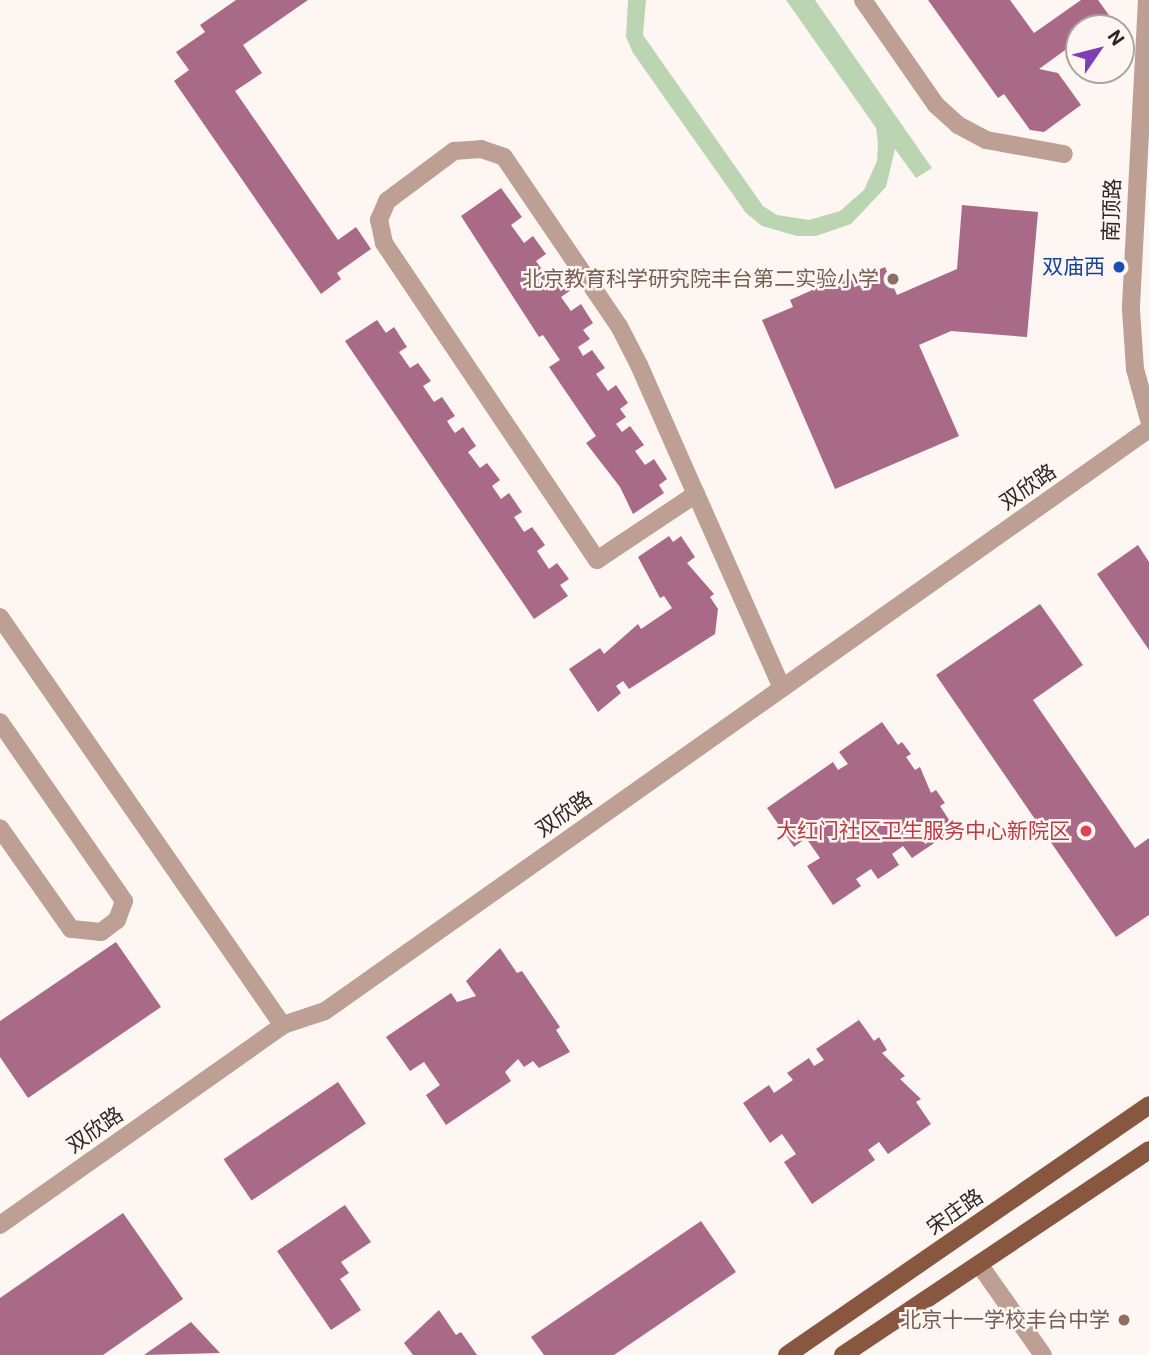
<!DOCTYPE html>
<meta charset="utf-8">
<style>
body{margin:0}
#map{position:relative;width:1149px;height:1355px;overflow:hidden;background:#fdf6f3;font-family:Roboto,"Noto Sans SC",sans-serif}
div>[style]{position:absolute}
.green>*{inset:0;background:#bbd5b3}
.building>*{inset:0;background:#a86a86;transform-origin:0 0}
.minor>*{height:18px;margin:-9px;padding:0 9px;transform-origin:9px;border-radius:9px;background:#bda093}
.major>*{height:18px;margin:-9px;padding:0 9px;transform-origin:9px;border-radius:9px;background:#885740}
.dots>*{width:19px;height:19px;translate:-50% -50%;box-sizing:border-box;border:4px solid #fdf6f3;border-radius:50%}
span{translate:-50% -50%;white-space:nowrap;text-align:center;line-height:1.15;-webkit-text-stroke:5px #fdf6f3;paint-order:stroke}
.street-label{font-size:21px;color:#2d2724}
.transit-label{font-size:21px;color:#164399}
.right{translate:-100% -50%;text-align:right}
.education-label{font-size:21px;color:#785e54}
.health-label{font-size:21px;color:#be3a42}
.north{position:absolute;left:1065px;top:14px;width:70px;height:70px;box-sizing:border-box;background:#fdf6f3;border:2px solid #aaa3a0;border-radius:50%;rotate:55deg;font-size:19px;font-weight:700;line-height:28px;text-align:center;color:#2d2724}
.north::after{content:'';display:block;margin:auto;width:24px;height:32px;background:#7d3fb4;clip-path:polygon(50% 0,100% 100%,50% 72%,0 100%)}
</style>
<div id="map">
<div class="green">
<i style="clip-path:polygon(628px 0,646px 0,643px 35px,763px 206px,777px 215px,809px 220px,840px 211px,864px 190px,877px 161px,878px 144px,876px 128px,786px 0,815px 0,932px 168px,916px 178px,895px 149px,886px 187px,851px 224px,816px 236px,797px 236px,762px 226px,746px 213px,633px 53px,626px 37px)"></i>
</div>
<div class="building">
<i style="clip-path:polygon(236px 0,308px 0,243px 45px,262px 73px,235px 91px,338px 240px,356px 227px,371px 249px,337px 273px,341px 279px,321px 294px,174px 81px,189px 70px,176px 52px,205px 32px,200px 25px)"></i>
<i style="clip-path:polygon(928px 0,1010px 0,1034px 33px,1081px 0,1098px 0,1111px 18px,1096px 28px,1079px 28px,1079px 40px,1039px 69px,1058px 73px,1081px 105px,1044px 132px,1030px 130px,1004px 94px,998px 98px)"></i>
<i style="clip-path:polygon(501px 188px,522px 217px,511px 225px,524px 243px,533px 236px,546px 254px,536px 261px,548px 278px,557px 271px,571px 290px,561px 297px,571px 311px,581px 304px,593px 323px,583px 330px,590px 339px,578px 347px,583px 356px,592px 350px,605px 368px,596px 374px,608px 391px,616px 385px,628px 403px,620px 409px,626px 417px,616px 424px,622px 432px,630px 426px,644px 445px,635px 451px,645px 465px,654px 459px,667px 479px,659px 485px,664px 493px,633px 514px,620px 487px,586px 443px,596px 436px,549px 367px,560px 360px,543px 335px,539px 337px,461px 216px)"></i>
<i style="clip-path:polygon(962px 205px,1038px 212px,1027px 337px,951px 331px,919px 345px,959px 436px,835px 489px,762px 320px,793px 307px,790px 300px,848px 274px,852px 281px,885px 267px,897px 295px,957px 269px)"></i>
<i style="clip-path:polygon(377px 320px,386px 333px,394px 327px,407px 347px,399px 352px,410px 368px,418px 363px,431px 381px,423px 386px,434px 402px,442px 397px,455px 416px,447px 421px,452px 429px,455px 433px,463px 427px,476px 446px,468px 452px,480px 468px,487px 463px,500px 480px,492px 486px,501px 499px,509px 493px,522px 512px,514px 517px,524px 532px,532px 527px,545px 545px,537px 551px,549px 569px,557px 563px,569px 579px,560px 585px,568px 596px,534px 619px,345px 341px)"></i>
<i style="clip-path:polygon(669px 536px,673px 542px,681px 536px,695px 557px,687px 563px,714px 594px,710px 597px,718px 609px,715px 634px,629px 689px,623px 681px,616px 686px,621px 693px,598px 712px,569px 669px,600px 648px,604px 654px,638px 624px,641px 629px,672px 608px,664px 596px,660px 598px,638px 557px)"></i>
<i style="clip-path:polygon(1138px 545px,1149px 562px,1149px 650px,1097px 574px)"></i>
<i style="clip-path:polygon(1040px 604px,1083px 665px,1033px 700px,1135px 848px,1149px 838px,1149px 915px,1116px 937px,936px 675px)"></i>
<i style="clip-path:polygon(882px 722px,898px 745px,902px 742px,911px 754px,906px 757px,915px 770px,920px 767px,931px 793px,936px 790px,945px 803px,940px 806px,955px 829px,912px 858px,903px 846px,892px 854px,899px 865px,878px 879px,871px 869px,856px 879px,861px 886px,833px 905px,807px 866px,820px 858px,806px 838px,794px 847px,767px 808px,833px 762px,838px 770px,848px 764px,839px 752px)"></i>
<i style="clip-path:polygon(116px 942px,161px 1007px,28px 1098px,0 1057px,0 1021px)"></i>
<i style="clip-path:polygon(500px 948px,517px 973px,522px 971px,560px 1027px,556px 1030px,570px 1052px,539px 1068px,533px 1061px,524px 1067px,518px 1059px,505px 1072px,511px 1081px,446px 1125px,426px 1095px,440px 1085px,424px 1062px,410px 1071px,386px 1037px,451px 993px,457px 1002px,476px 996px,466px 981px)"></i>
<i style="clip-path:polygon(859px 1020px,874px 1041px,879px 1037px,887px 1050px,882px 1053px,905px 1076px,900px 1079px,921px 1099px,916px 1102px,931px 1124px,888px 1154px,879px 1142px,868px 1150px,875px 1160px,812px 1204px,784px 1162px,796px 1154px,782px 1134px,770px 1143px,743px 1103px,769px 1085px,774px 1093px,793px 1080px,787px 1073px,809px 1058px,814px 1066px,824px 1060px,816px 1049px)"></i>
<i style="left:338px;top:1082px;width:50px;height:138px;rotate:56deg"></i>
<i style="clip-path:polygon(345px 1205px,371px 1242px,341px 1262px,349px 1273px,340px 1279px,361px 1310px,331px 1330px,277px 1251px)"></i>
<i style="clip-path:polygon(123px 1213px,183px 1299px,103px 1355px,0 1355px,0 1298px)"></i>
<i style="clip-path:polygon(701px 1221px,736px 1272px,614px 1355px,544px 1355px,531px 1337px)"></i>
<i style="clip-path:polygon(439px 1310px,456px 1335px,461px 1332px,477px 1355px,413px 1355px,404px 1343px)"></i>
<i style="clip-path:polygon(191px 1322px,220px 1353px,144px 1355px)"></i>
</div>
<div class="minor">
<i style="left:863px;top:0;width:128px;rotate:55.2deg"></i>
<i style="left:936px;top:105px;width:30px;rotate:42deg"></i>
<i style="left:958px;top:125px;width:32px;rotate:28deg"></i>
<i style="left:986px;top:140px;width:79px;rotate:10.2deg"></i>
<i style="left:1147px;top:0;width:310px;rotate:93deg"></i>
<i style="left:1131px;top:310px;width:59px;rotate:86.1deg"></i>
<i style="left:1135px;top:369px;width:53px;rotate:74.6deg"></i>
<i style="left:696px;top:494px;width:119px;rotate:146.3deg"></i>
<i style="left:597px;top:560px;width:382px;rotate:-123.9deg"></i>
<i style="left:384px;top:243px;width:24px;rotate:-102deg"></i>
<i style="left:379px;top:220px;width:21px;rotate:-67deg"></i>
<i style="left:387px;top:201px;width:84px;rotate:-36.7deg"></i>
<i style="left:454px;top:151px;width:27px;rotate:-4deg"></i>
<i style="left:481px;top:149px;width:24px;rotate:19deg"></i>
<i style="left:504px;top:157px;width:204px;rotate:55.8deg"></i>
<i style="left:619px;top:326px;width:44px;rotate:62.9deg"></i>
<i style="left:639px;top:365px;width:141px;rotate:66.2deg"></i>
<i style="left:696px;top:494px;width:212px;rotate:66.1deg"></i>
<i style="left:0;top:617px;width:497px;rotate:55.3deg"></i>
<i style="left:0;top:722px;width:218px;rotate:55.3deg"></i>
<i style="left:124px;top:901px;width:20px;rotate:110deg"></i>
<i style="left:117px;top:920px;width:20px;rotate:143deg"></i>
<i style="left:101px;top:932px;width:30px;rotate:-174deg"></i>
<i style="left:71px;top:929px;width:123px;rotate:-125.1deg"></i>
<i style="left:0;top:1225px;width:347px;rotate:-35.2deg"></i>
<i style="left:283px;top:1025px;width:44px;rotate:-18.4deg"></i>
<i style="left:325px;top:1011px;width:1009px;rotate:-35.23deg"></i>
<i style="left:979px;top:1264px;width:111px;rotate:54.9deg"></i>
</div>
<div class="major">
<i style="left:787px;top:1355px;width:440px;rotate:-34.6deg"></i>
<i style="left:843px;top:1355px;width:368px;rotate:-33.8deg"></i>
</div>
<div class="dots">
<i style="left:1119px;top:267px;background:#1a4fb4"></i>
<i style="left:893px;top:279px;background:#8d6e63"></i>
<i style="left:1086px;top:831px;background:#e0444e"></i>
<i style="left:1124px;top:1320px;background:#8d6e63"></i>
</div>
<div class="street-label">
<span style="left:1112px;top:210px;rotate:-88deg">南顶路</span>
<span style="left:1028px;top:487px;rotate:-35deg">双欣路</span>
<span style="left:564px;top:814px;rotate:-35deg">双欣路</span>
<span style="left:95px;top:1130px;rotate:-35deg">双欣路</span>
<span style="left:955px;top:1212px;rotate:-35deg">宋庄路</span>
</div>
<div class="transit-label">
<span class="right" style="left:1105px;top:267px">双庙西</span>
</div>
<div class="education-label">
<span class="right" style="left:879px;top:279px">北京教育科学研究院丰台第二实验小学</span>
<span class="right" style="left:1110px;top:1320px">北京十一学校丰台中学</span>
</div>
<div class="health-label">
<span class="right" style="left:1070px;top:831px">大红门社区卫生服务中心新院区</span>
</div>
<div class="north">N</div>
</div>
